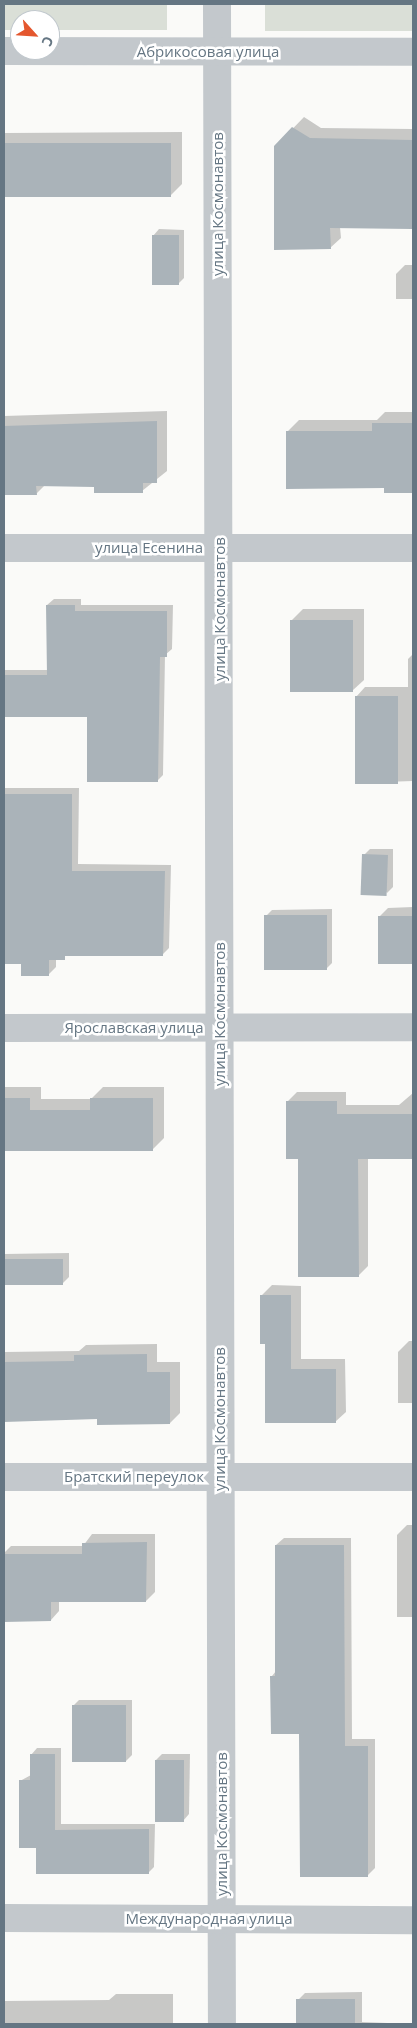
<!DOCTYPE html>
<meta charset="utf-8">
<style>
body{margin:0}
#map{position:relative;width:417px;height:2028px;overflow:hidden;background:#fafaf8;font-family:"Open Sans",sans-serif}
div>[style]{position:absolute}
.green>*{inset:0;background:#dadfd7;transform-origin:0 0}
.shadow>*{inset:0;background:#0003}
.building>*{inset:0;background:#aab3b9;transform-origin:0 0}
.street>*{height:28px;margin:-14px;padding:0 14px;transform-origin:14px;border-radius:14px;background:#c3c8cc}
span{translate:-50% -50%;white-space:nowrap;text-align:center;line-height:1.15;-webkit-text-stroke:5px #fff;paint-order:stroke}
.street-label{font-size:15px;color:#657683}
.frame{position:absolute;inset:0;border:5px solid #657683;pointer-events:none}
.north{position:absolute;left:10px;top:10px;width:50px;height:50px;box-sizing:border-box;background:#fff;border:1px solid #c1c8cd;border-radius:50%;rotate:116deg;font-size:14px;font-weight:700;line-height:20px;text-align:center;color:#657683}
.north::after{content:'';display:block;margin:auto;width:18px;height:22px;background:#e4572e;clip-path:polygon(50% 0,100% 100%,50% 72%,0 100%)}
</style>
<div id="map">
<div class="green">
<i style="clip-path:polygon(4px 4px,167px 4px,167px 30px,50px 30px,50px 20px,20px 20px,20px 30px,4px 30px)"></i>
<i style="left:265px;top:4px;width:148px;height:27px"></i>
</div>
<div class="shadow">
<i style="clip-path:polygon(304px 117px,321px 128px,413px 129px,411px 228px,340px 227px,341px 238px,330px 248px,275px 147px)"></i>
<i style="clip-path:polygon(182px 132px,182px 184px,170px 196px,4px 197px,4px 133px)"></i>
<i style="clip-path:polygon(159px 229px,184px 230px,184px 278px,178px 284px,153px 236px)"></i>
<i style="clip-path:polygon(405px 265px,413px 265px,413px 299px,396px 299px,396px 274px)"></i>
<i style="clip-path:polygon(167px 411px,167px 471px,142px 491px,96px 486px,45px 485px,36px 494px,4px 493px,4px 416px)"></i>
<i style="clip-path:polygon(385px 412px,413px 412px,413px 492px,385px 492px,385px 487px,287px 432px,299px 420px,377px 420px)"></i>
<i style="clip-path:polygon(54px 599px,81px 599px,81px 605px,173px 605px,172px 649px,165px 655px,163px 775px,157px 781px,88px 716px,4px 716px,4px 670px,48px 670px,47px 605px)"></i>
<i style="clip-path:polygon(303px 609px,364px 609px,364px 680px,352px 691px,291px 621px)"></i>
<i style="clip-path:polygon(413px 654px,413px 781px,356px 783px,356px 697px,365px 687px,408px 687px,408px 659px)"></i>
<i style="clip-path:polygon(4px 788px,79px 788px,78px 864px,171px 865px,169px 948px,162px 955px,67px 955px,56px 958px,56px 967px,49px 974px,22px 963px,4px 963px)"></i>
<i style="clip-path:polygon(370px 849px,393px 849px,393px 887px,387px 893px,364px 855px)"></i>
<i style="clip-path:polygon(413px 907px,413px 964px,379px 963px,379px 917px,388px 908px)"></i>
<i style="clip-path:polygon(332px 909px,332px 963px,326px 969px,266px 916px,272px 910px)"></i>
<i style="clip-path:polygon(4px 1087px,41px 1087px,41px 1099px,91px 1099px,103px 1087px,164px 1087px,164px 1138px,153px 1149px,4px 1149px)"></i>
<i style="clip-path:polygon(297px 1092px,346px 1092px,346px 1105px,399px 1105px,413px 1093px,413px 1158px,368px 1158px,368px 1266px,358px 1276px,299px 1158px,287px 1102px)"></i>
<i style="clip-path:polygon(69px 1253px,69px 1277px,62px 1284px,4px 1284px,4px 1254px)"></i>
<i style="clip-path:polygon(272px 1285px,301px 1286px,301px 1359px,345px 1359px,346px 1412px,335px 1422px,266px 1343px,262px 1295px)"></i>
<i style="clip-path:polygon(409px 1341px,413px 1341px,413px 1403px,398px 1403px,398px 1352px)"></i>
<i style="clip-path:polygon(157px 1344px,157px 1362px,180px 1362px,180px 1413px,170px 1423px,98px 1417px,4px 1419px,4px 1352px,79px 1351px,86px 1345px)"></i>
<i style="clip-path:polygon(407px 1525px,413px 1525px,413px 1617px,397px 1617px,397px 1535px)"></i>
<i style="clip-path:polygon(92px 1534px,155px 1534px,155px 1592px,146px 1601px,59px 1601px,59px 1611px,51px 1620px,4px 1620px,4px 1553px,11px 1546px,83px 1546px)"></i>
<i style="clip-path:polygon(284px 1538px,351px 1538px,352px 1739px,375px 1739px,375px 1868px,367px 1876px,272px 1676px,276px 1671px,276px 1545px)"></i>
<i style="clip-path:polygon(79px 1700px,132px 1700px,132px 1755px,126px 1761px,73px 1706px)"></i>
<i style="clip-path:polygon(37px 1748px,61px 1748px,61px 1824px,155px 1824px,154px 1867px,148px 1873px,37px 1847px,20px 1781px,31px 1775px,31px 1755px)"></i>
<i style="clip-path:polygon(162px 1754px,190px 1754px,189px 1814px,183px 1821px,156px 1760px)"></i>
<i style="clip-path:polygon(362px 1992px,362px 2022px,413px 2024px,297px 2024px,298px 2000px,305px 1993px)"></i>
<i style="clip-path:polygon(116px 1994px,173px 1994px,173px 2024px,4px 2024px,4px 2001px,109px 2000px)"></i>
</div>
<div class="building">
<i style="clip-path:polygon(292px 127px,310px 138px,413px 140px,412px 229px,330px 228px,331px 249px,274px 250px,274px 146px)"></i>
<i style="left:171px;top:143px;width:54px;height:167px;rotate:90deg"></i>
<i style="left:152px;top:235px;width:27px;height:50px"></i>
<i style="clip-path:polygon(157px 421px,157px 483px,143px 483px,143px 493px,94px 493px,94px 487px,36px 486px,37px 495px,4px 495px,4px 426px)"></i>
<i style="clip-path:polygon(372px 423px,413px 423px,413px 493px,384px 493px,384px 488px,286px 489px,286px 431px,372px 431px)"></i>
<i style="clip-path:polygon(46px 605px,75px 605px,75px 611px,167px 611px,167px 657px,160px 657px,158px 782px,87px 782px,87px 717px,4px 717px,4px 675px,47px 675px)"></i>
<i style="left:290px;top:620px;width:63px;height:72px"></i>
<i style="left:355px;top:696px;width:43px;height:88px"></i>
<i style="clip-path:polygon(4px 794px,72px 794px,72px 871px,165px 871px,163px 956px,65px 956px,65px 960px,49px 960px,49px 976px,21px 976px,21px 964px,4px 964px)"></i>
<i style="left:362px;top:854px;width:26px;height:41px;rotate:2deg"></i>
<i style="left:264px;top:915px;width:63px;height:55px"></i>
<i style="left:413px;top:916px;width:48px;height:35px;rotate:90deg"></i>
<i style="clip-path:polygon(4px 1098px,30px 1098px,30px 1110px,90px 1110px,90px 1098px,153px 1098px,153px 1151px,4px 1151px)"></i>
<i style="clip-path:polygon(286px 1101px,337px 1101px,337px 1114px,413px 1114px,413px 1159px,358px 1159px,359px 1277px,298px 1277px,298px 1159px,286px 1159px)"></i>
<i style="left:4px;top:1259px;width:59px;height:26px"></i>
<i style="clip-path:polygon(260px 1295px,291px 1295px,291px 1369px,336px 1369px,336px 1423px,265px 1423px,265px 1344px,260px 1344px)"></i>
<i style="clip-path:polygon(147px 1354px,147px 1372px,170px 1372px,170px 1424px,97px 1425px,97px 1419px,4px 1422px,4px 1362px,74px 1361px,74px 1355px)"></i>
<i style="clip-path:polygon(147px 1542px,146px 1602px,51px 1602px,51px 1621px,4px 1622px,4px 1554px,82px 1554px,82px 1543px)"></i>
<i style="clip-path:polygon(275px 1545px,344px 1545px,345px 1746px,368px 1746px,368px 1877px,300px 1877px,299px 1734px,271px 1734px,270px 1676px,275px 1676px)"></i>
<i style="left:72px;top:1705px;width:54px;height:57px"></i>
<i style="clip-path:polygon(30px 1754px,55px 1754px,55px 1830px,149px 1829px,149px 1874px,36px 1874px,36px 1848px,19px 1848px,19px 1780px,30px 1780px)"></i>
<i style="left:155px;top:1760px;width:29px;height:62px"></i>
<i style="left:296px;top:1999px;width:59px;height:25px"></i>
</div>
<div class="street">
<i style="left:217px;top:4px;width:2020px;rotate:89.86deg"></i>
<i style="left:4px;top:51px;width:409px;rotate:0.1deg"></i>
<i style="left:4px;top:548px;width:409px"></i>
<i style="left:4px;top:1028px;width:409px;rotate:-0.1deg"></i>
<i style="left:4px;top:1477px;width:409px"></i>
<i style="left:4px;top:1918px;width:409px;rotate:0.3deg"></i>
</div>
<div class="street-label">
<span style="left:208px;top:52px">Абрикосовая улица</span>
<span style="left:218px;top:204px;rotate:-90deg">улица Космонавтов</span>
<span style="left:149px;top:548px">улица Есенина</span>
<span style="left:220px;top:609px;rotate:-90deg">улица Космонавтов</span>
<span style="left:220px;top:1014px;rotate:-90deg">улица Космонавтов</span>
<span style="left:134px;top:1028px">Ярославская улица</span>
<span style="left:220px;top:1419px;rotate:-90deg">улица Космонавтов</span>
<span style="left:134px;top:1477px">Братский переулок</span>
<span style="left:222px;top:1824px;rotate:-90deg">улица Космонавтов</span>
<span style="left:209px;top:1919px">Международная улица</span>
</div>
<div class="frame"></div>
<div class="north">С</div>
</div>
